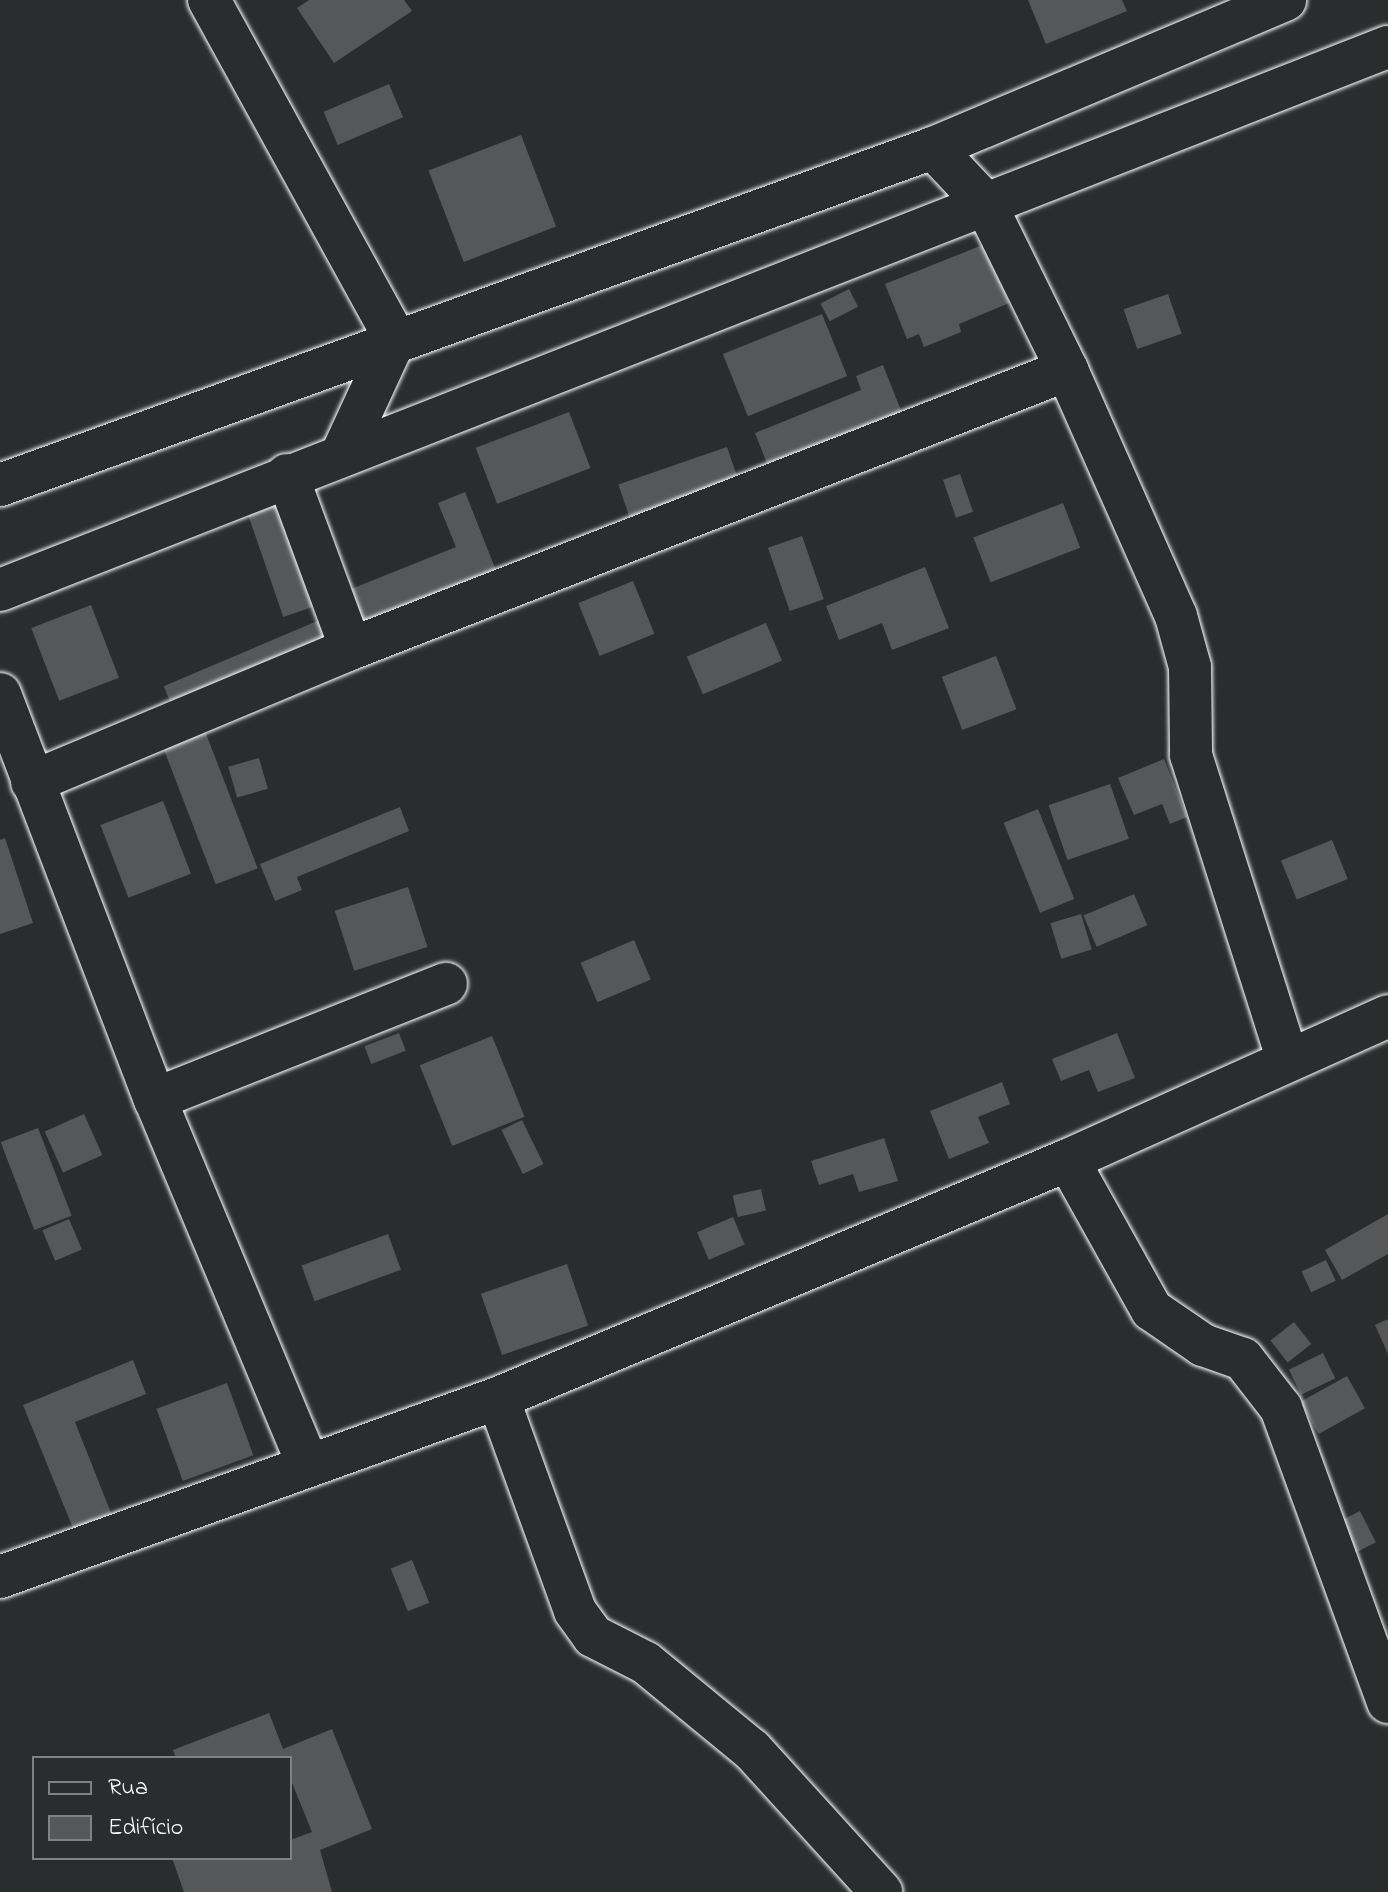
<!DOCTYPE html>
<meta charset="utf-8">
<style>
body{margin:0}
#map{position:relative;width:1388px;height:1892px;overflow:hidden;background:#2a2d2e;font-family:"Indie Flower",sans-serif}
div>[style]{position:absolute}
.building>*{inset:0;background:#555758;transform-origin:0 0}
.roads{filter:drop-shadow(0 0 2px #fff) drop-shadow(0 0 2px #fff)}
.minor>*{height:42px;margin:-21px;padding:0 21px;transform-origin:21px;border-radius:21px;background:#2a2d2e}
span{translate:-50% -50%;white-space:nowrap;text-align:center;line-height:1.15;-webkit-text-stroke:8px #2a2d2e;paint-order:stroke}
.legend{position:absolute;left:32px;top:1756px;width:260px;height:104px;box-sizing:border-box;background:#2a2d2e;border:2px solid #7f8182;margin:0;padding:10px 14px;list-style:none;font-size:24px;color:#fff}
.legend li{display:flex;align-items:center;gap:16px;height:40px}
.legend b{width:40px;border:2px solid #7f8182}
</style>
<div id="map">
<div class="building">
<i style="clip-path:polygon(309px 0,404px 0,412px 11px,334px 63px,297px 8px)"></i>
<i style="clip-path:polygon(1028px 0,1122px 0,1127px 11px,1046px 44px)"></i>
<i style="left:389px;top:84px;width:36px;height:71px;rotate:67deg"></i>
<i style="left:521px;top:135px;width:98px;height:99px;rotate:69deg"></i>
<i style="clip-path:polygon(985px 244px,1009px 303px,959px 324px,961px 332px,924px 347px,919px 334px,907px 339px,885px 284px)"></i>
<i style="left:849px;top:289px;width:20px;height:32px;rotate:63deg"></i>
<i style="left:1168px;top:294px;width:42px;height:47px;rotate:71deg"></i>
<i style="left:822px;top:314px;width:67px;height:107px;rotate:68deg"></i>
<i style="clip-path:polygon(883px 365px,904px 418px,770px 471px,755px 433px,861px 390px,856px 376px)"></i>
<i style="left:569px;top:412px;width:60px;height:100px;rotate:69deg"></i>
<i style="left:727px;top:447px;width:39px;height:115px;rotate:71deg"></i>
<i style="left:960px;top:474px;width:40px;height:18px;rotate:71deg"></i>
<i style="clip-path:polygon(465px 492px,499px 578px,357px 634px,341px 593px,456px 547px,438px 503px)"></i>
<i style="left:279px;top:500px;width:112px;height:34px;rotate:71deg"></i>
<i style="left:1063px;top:503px;width:48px;height:96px;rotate:69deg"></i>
<i style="left:802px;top:536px;width:67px;height:36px;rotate:71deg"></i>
<i style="clip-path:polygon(925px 567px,949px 628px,892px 650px,882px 623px,839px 640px,826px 606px)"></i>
<i style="left:633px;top:581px;width:57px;height:59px;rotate:68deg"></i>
<i style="left:91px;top:605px;width:78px;height:64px;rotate:69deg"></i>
<i style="left:322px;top:619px;width:26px;height:172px;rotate:67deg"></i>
<i style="left:766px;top:623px;width:41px;height:86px;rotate:67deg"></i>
<i style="left:996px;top:656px;width:57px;height:58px;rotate:69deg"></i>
<i style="left:205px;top:731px;width:147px;height:45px;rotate:69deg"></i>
<i style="left:259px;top:758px;width:32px;height:32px;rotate:74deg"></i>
<i style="clip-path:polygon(1164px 759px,1187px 817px,1170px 824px,1162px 804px,1134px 815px,1118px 778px)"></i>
<i style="left:1110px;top:784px;width:58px;height:65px;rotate:71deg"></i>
<i style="left:163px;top:801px;width:78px;height:67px;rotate:69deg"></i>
<i style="clip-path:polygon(400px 807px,409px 831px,297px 877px,302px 890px,275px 901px,260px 864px)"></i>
<i style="left:1038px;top:809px;width:97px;height:37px;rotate:68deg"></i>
<i style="clip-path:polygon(5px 838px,33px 923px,0 934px,0 840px)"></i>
<i style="left:1332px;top:840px;width:42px;height:55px;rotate:68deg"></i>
<i style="left:408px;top:887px;width:63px;height:77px;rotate:72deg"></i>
<i style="left:1134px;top:894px;width:34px;height:55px;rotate:67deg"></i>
<i style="left:1081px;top:914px;width:37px;height:32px;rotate:73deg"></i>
<i style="left:634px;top:940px;width:43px;height:58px;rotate:67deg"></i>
<i style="left:399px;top:1033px;width:19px;height:37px;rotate:69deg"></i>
<i style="clip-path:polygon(1117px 1033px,1135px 1078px,1098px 1092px,1089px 1070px,1061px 1081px,1052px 1059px)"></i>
<i style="left:492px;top:1036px;width:87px;height:78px;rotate:68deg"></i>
<i style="clip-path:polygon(1002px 1082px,1010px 1104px,978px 1117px,989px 1143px,949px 1159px,930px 1111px)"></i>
<i style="left:84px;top:1114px;width:45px;height:43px;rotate:66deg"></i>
<i style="left:522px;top:1120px;width:49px;height:23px;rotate:64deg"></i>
<i style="left:38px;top:1128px;width:94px;height:40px;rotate:69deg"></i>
<i style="clip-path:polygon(884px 1138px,898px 1181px,859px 1192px,853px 1174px,819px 1185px,811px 1161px)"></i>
<i style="left:761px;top:1189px;width:22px;height:29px;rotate:77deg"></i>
<i style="clip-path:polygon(1388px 1214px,1388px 1254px,1342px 1280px,1325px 1250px)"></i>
<i style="left:733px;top:1217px;width:30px;height:39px;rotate:67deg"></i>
<i style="left:69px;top:1219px;width:33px;height:29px;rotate:67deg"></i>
<i style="left:388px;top:1234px;width:38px;height:92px;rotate:70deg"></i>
<i style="left:1326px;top:1260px;width:23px;height:27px;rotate:65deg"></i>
<i style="left:567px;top:1264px;width:65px;height:91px;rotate:71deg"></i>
<i style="clip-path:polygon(1388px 1319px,1388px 1354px,1375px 1325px)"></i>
<i style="left:1294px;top:1322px;width:28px;height:30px;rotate:52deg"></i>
<i style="left:1323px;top:1353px;width:28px;height:38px;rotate:64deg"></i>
<i style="clip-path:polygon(133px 1360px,146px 1394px,75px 1422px,117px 1528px,79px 1543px,23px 1405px)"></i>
<i style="left:1347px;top:1376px;width:37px;height:53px;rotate:61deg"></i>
<i style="left:227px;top:1383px;width:77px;height:75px;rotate:70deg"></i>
<i style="left:1360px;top:1511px;width:35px;height:26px;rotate:63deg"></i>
<i style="left:412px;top:1560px;width:46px;height:23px;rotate:68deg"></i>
<i style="clip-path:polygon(269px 1713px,283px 1749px,332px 1729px,372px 1829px,320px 1850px,332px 1892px,184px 1892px,172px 1858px,290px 1858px,290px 1840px,312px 1832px,290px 1778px,290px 1758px,176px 1758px,173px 1750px)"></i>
</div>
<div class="roads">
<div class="minor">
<i style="left:209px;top:0;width:387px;rotate:61.2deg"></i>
<i style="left:395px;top:339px;width:129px;rotate:114.8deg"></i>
<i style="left:933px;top:148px;width:76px;rotate:46.6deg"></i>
<i style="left:985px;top:203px;width:186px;rotate:63.8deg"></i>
<i style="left:1067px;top:370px;width:269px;rotate:66.1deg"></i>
<i style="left:1176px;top:616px;width:53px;rotate:74.6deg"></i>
<i style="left:1190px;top:667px;width:88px;rotate:89.3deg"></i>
<i style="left:1191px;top:755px;width:318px;rotate:72.4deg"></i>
<i style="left:287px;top:475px;width:185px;rotate:69.8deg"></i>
<i style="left:0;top:485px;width:992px;rotate:-19.86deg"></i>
<i style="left:933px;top:148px;width:382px;rotate:-22.8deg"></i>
<i style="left:0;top:590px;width:1490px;rotate:-21.37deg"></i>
<i style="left:0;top:694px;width:434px;rotate:69.1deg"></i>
<i style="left:155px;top:1099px;width:397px;rotate:67.3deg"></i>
<i style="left:32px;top:782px;width:339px;rotate:-22.7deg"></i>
<i style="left:345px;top:651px;width:775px;rotate:-21.27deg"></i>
<i style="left:155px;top:1099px;width:313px;rotate:-21.6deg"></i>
<i style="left:1068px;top:1160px;width:172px;rotate:60.8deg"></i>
<i style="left:1152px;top:1310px;width:62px;rotate:34.5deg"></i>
<i style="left:1203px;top:1345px;width:42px;rotate:19.3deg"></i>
<i style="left:1243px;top:1359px;width:62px;rotate:52.2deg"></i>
<i style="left:1281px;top:1408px;width:313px;rotate:70deg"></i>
<i style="left:498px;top:1398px;width:226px;rotate:70.1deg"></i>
<i style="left:575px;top:1611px;width:31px;rotate:54deg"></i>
<i style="left:593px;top:1636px;width:59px;rotate:27deg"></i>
<i style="left:646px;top:1663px;width:137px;rotate:39.4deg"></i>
<i style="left:752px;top:1750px;width:192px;rotate:47.7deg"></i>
<i style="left:0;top:1577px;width:529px;rotate:-19.77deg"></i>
<i style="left:498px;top:1398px;width:618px;rotate:-22.66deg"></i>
<i style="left:1068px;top:1160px;width:351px;rotate:-24.2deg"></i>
</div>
</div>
<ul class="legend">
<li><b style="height:10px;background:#2a2d2e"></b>Rua</li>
<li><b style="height:22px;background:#555758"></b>Edifício</li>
</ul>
</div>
